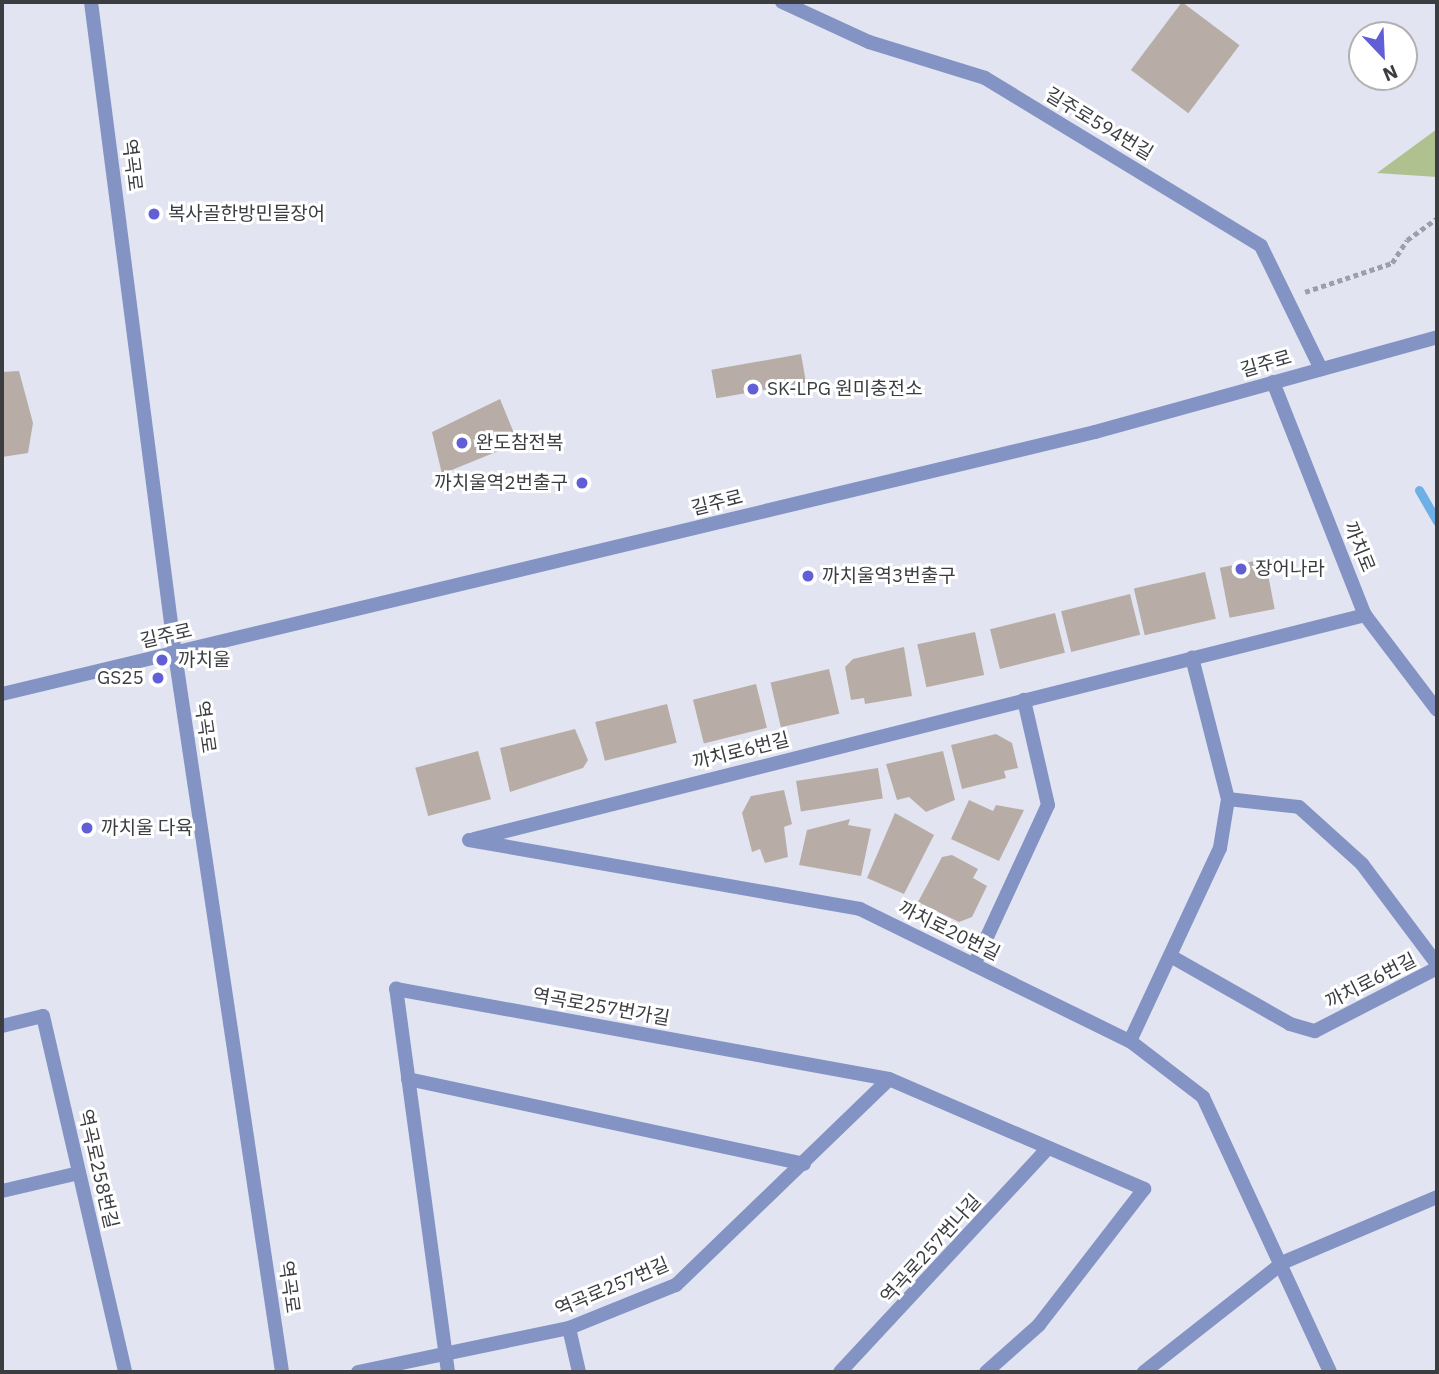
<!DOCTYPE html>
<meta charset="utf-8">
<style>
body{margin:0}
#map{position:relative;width:1439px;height:1374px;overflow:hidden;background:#e2e5f1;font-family:"IBM Plex Sans","Noto Sans KR",sans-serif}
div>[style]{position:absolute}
.green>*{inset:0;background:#b0c190}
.stream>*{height:9px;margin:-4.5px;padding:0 4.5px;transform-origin:4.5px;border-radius:4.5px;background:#6eafe6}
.building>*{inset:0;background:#b8ada6;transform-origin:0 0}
.path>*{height:4.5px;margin-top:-2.25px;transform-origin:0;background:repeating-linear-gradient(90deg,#9c9fa8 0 5px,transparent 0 8.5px)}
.service>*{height:14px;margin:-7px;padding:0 7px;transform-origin:7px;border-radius:7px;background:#8394c4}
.minor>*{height:14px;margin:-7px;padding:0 7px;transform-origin:7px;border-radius:7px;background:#8394c4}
.tertiary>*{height:14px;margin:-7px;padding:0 7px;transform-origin:7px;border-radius:7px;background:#8394c4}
.dots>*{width:19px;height:19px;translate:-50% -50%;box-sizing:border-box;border:4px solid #fff;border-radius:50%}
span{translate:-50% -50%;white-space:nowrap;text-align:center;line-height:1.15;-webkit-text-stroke:6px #fff;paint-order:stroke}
.street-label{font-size:19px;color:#3b3d41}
.poi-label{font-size:19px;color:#3b3d41}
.left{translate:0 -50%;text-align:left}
.right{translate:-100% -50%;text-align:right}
.frame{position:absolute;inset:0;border:4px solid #3b3d41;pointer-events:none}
.north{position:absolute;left:1348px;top:21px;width:70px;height:70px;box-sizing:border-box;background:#fff;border:2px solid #b1b1b3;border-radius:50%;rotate:157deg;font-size:19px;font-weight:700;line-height:28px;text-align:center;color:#3b3d41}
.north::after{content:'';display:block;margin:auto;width:24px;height:32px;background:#615ed6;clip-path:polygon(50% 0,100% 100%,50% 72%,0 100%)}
</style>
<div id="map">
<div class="green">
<i style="clip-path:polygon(1437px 129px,1437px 177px,1377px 173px)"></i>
</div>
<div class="stream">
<i style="left:1419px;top:490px;width:36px;rotate:60deg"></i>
</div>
<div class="building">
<i style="left:1182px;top:2px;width:72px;height:85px;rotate:37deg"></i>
<i style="left:801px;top:354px;width:29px;height:91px;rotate:80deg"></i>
<i style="clip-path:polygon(19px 371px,33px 423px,28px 453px,2px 457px,2px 372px)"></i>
<i style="clip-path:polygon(500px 399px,518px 443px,442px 474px,432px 432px)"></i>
<i style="left:1265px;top:559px;width:51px;height:46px;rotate:79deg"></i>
<i style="left:1205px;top:572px;width:48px;height:73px;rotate:77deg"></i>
<i style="left:1130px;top:594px;width:42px;height:71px;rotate:76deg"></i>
<i style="left:1055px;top:613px;width:41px;height:67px;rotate:76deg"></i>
<i style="left:975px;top:632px;width:44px;height:59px;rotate:78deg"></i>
<i style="clip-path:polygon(904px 647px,912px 696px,865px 704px,864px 698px,851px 700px,845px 667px,853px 659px)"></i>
<i style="left:829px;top:669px;width:46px;height:60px;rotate:77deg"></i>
<i style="left:756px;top:684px;width:45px;height:65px;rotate:76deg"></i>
<i style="left:667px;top:704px;width:40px;height:74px;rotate:76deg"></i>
<i style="clip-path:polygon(575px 729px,588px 760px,583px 768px,510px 792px,500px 748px)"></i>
<i style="clip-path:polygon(996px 734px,1012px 743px,1018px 768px,1004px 771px,1006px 778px,962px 789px,951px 745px)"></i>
<i style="left:478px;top:751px;width:50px;height:65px;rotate:75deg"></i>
<i style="clip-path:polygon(943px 751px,955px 800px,926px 812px,909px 797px,897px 800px,886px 764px)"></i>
<i style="left:878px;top:768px;width:31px;height:83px;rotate:81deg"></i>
<i style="clip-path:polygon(784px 790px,792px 824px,784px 827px,788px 857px,765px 863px,760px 849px,752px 852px,742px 813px,751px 796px)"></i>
<i style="clip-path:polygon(969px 800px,993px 811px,996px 805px,1024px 810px,999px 861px,951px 839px)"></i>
<i style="clip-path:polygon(895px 813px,934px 835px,904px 894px,867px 878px)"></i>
<i style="clip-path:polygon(850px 819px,848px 825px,871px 829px,861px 876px,799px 865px,807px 830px)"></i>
<i style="clip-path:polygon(952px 855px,978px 869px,973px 878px,987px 886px,972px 917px,959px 922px,918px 902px,942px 857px)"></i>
</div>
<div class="path">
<i style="left:1305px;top:292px;width:92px;rotate:-18.4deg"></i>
<i style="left:1392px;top:263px;width:27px;rotate:-57deg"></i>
<i style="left:1407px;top:240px;width:37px;rotate:-36deg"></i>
</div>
<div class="service">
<i style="left:782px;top:2px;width:96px;rotate:24.7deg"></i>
<i style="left:869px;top:42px;width:121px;rotate:17.2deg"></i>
<i style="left:985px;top:78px;width:323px;rotate:31.3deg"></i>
<i style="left:1261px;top:246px;width:137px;rotate:64deg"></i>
</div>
<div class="minor">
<i style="left:1228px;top:799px;width:71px;rotate:6.4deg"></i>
<i style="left:1299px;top:807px;width:85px;rotate:42.1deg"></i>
<i style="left:1362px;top:864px;width:125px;rotate:53.1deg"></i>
<i style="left:474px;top:839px;width:919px;rotate:-14.11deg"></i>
<i style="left:469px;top:840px;width:397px;rotate:10deg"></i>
<i style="left:860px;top:909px;width:301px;rotate:26.1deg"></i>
<i style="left:1130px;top:1041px;width:92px;rotate:37.5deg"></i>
<i style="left:1203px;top:1097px;width:303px;rotate:65.2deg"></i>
<i style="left:1174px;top:958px;width:133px;rotate:29.6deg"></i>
<i style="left:1290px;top:1024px;width:26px;rotate:16deg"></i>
<i style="left:1315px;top:1031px;width:137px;rotate:-27.3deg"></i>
<i style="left:974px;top:965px;width:176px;rotate:-65.2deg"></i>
<i style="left:1048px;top:805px;width:108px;rotate:-102.9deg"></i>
<i style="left:2px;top:1026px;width:42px;rotate:-13.7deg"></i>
<i style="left:43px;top:1016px;width:365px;rotate:77deg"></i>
<i style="left:1130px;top:1041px;width:213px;rotate:-65deg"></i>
<i style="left:1220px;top:848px;width:50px;rotate:-80.7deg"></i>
<i style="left:1228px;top:799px;width:146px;rotate:-104.3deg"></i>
<i style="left:408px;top:1079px;width:405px;rotate:12.1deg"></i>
<i style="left:2px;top:1191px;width:79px;rotate:-13.2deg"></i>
<i style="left:569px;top:1328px;width:45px;rotate:77.2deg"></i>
<i style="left:358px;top:1372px;width:216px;rotate:-11.8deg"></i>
<i style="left:569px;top:1328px;width:115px;rotate:-21.9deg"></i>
<i style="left:676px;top:1285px;width:296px;rotate:-44deg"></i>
<i style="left:448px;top:1372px;width:387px;rotate:-97.7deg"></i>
<i style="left:396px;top:989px;width:501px;rotate:10.35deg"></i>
<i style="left:889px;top:1079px;width:278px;rotate:23.3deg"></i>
<i style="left:1144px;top:1189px;width:172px;rotate:127.7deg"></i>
<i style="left:1039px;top:1325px;width:71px;rotate:138.4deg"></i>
<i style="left:840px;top:1372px;width:306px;rotate:-47.1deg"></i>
<i style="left:1144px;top:1372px;width:178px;rotate:-38.2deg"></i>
<i style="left:1284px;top:1262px;width:166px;rotate:-23deg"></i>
</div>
<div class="tertiary">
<i style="left:91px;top:2px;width:657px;rotate:82.66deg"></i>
<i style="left:175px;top:654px;width:726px;rotate:81.52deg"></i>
<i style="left:1273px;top:382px;width:251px;rotate:68.5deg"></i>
<i style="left:1365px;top:615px;width:119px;rotate:52.8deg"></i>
<i style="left:2px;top:694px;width:1124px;rotate:-13.48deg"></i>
<i style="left:1095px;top:432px;width:355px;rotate:-15.5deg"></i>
</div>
<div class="dots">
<i style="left:154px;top:214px;background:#615ed6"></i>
<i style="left:753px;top:389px;background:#615ed6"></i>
<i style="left:462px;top:443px;background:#615ed6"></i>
<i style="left:582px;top:483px;background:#615ed6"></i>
<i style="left:1241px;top:569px;background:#615ed6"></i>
<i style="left:808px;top:576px;background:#615ed6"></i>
<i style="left:162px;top:660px;background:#615ed6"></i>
<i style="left:158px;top:678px;background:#615ed6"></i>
<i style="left:87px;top:828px;background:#615ed6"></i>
</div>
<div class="street-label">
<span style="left:1099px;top:124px;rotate:31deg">길주로594번길</span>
<span style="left:132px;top:165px;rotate:83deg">역곡로</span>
<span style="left:1266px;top:364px;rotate:-16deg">길주로</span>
<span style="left:717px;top:503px;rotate:-14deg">길주로</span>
<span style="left:1359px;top:547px;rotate:68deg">까치로</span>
<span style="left:166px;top:636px;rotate:-13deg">길주로</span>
<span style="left:205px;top:727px;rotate:82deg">역곡로</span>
<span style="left:741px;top:751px;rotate:-14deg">까치로6번길</span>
<span style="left:949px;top:931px;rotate:26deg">까치로20번길</span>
<span style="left:1371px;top:981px;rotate:-27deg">까치로6번길</span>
<span style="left:601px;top:1007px;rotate:10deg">역곡로257번가길</span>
<span style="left:98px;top:1169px;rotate:77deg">역곡로258번길</span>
<span style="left:931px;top:1249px;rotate:-48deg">역곡로257번나길</span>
<span style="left:289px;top:1287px;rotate:82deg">역곡로</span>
<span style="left:612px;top:1287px;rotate:-23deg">역곡로257번길</span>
</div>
<div class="poi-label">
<span class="left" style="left:168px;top:214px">복사골한방민믈장어</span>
<span class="left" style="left:767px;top:389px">SK-LPG 원미충전소</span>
<span class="left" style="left:476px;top:443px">완도참전복</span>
<span class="right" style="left:568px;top:483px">까치울역2번출구</span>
<span class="left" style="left:1255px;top:569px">장어나라</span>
<span class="left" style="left:822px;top:576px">까치울역3번출구</span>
<span class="left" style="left:178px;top:660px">까치울</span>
<span class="right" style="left:144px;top:678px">GS25</span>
<span class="left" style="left:101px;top:828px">까치울 다육</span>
</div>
<div class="frame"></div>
<div class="north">N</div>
</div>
